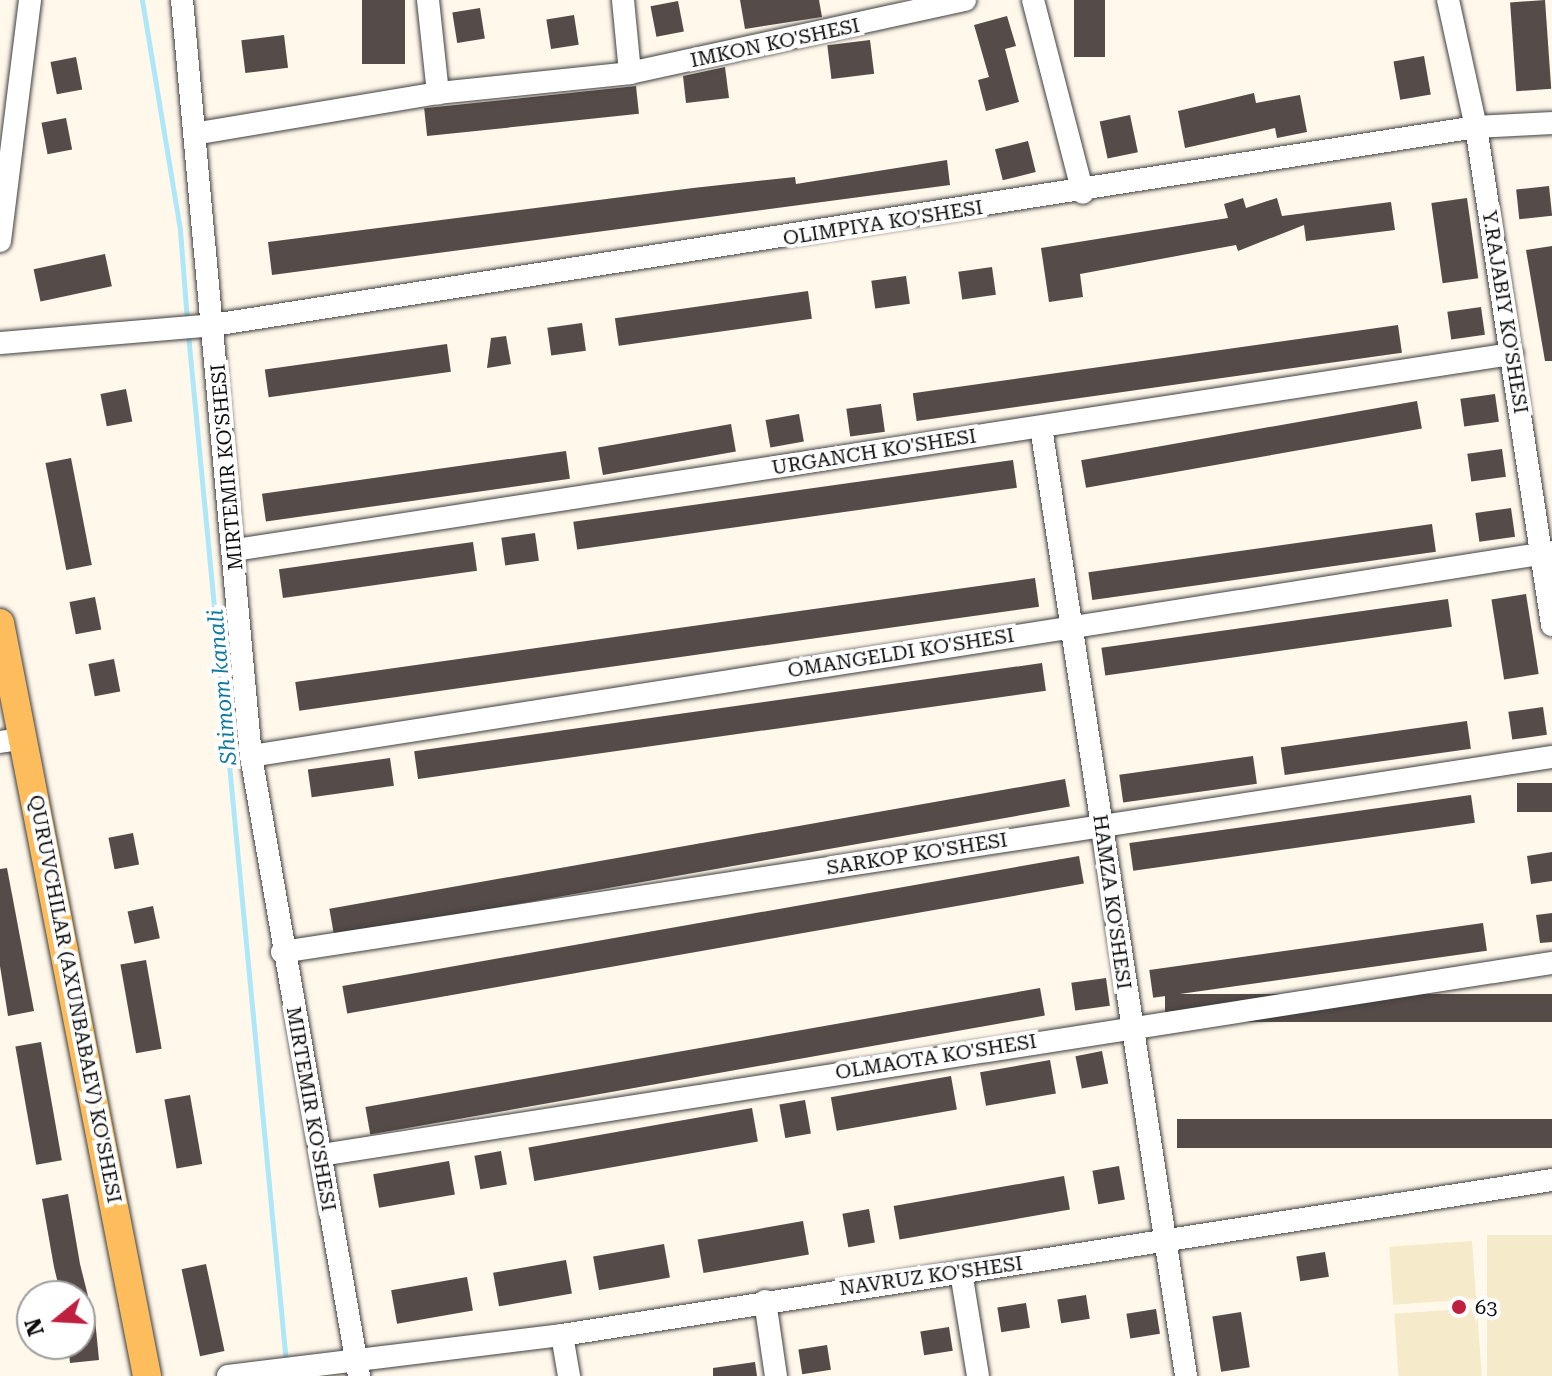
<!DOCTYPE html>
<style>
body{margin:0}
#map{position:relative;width:1552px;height:1376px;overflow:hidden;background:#fff8eb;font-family:"Roboto Serif",serif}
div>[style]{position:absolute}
.farmland>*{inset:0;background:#f5ebca;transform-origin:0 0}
.stream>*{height:5px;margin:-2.5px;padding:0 2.5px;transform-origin:2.5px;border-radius:2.5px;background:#aee8f8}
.building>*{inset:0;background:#554b48;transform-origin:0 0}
.roads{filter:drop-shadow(0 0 2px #3f3f3f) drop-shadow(0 0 2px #3f3f3f)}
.minor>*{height:22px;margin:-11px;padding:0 11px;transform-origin:11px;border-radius:11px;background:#fff}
.major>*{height:28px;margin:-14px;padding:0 14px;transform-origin:14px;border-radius:14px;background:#fdbd5d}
.dots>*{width:22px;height:22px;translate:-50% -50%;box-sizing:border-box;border:4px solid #fff;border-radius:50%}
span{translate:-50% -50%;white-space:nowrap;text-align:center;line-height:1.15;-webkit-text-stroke:8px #fff;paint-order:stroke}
.street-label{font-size:20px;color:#0c0c0c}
.poi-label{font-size:20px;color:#0c0c0c}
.left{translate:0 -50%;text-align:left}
.water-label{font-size:22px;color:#1279a1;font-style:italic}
.north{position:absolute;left:16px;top:1280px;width:80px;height:80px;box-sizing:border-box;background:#fff;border:2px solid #9e9e9e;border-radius:50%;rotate:252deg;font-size:22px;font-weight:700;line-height:32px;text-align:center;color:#0c0c0c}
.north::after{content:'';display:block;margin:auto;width:28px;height:36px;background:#c02040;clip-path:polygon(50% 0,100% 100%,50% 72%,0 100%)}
</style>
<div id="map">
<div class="farmland">
<i style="left:1552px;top:1235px;width:141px;height:65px;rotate:90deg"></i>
<i style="left:1472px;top:1241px;width:58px;height:83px;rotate:86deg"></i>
<i style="left:1477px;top:1308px;width:68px;height:83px;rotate:86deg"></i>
</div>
<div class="stream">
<i style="left:142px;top:0;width:233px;rotate:80.6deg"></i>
<i style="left:180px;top:230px;width:90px;rotate:85.6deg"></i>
<i style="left:188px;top:334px;width:1034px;rotate:84.56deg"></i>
</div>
<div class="building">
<i style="left:362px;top:0;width:43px;height:64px"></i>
<i style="clip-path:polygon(740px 0,819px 0,822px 17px,745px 29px)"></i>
<i style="left:1074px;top:0;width:31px;height:57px"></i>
<i style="left:1545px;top:0;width:89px;height:35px;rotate:86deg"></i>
<i style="left:678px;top:1px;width:31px;height:28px;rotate:79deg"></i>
<i style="left:480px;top:8px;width:31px;height:28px;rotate:81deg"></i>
<i style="left:574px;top:15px;width:30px;height:28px;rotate:81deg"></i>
<i style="clip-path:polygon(1007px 16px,1016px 46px,1005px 49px,1019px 102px,986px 111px,978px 80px,989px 77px,974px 25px)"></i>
<i style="left:284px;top:35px;width:33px;height:43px;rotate:83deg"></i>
<i style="left:870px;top:40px;width:34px;height:43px;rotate:83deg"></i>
<i style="left:1424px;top:56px;width:39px;height:31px;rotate:80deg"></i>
<i style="left:76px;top:57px;width:33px;height:26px;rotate:79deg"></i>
<i style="clip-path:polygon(725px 67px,729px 98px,686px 103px,683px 76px)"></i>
<i style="left:636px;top:86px;width:28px;height:213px;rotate:84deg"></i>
<i style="clip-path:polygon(1254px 93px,1256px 103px,1300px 95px,1307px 132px,1277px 138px,1275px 128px,1185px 148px,1178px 111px)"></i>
<i style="left:1130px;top:115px;width:38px;height:31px;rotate:78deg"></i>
<i style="left:66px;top:118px;width:32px;height:25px;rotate:79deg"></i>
<i style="left:1028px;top:141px;width:32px;height:34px;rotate:76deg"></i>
<i style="clip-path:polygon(947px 160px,950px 185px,272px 275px,268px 242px,693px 188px,795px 177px,796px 184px)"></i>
<i style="left:1549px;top:186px;width:30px;height:33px;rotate:84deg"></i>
<i style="clip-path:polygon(1243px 198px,1246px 208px,1277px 198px,1282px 216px,1391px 202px,1395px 230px,1306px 241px,1304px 225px,1238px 251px,1236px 245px,1080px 274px,1083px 297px,1049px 302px,1041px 248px,1228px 218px,1224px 204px)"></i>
<i style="left:1467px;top:198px;width:81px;height:36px;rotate:82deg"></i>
<i style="clip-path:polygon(1552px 246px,1552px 361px,1545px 361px,1526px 250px)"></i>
<i style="left:105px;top:254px;width:33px;height:73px;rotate:78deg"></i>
<i style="left:992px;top:267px;width:28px;height:34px;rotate:82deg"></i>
<i style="left:906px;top:276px;width:28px;height:35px;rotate:82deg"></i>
<i style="left:808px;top:291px;width:28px;height:195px;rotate:82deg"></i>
<i style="left:1481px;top:307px;width:28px;height:34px;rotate:82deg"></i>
<i style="left:582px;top:323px;width:28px;height:35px;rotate:82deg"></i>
<i style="left:1398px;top:325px;width:28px;height:490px;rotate:82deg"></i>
<i style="clip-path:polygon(506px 336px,511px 364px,487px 368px,491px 338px)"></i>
<i style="left:447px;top:344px;width:28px;height:184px;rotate:82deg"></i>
<i style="left:126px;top:389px;width:33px;height:26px;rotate:79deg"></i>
<i style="left:1495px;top:394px;width:28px;height:35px;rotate:82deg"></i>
<i style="left:1417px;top:401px;width:28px;height:341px;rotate:80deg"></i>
<i style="left:881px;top:404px;width:28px;height:35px;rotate:82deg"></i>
<i style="left:799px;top:414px;width:28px;height:34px;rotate:80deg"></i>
<i style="left:731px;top:424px;width:28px;height:135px;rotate:80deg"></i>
<i style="left:1502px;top:449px;width:28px;height:35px;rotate:82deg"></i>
<i style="left:566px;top:451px;width:28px;height:307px;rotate:82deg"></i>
<i style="left:71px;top:458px;width:109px;height:26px;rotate:79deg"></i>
<i style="left:1013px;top:460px;width:28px;height:444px;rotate:82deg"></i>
<i style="left:1511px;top:508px;width:29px;height:36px;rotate:82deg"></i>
<i style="left:1432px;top:524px;width:28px;height:347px;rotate:82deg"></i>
<i style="left:535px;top:533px;width:28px;height:34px;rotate:82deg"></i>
<i style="left:473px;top:542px;width:29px;height:196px;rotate:82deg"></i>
<i style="left:1035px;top:578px;width:29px;height:747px;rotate:82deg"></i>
<i style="left:1526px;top:594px;width:81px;height:35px;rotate:81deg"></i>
<i style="left:95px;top:597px;width:33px;height:26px;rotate:79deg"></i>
<i style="left:1448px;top:599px;width:28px;height:350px;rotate:82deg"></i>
<i style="left:114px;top:659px;width:33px;height:26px;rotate:79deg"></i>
<i style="left:1042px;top:663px;width:28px;height:634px;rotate:82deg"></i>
<i style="left:1543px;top:707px;width:28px;height:35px;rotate:82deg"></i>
<i style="left:1467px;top:721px;width:28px;height:188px;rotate:82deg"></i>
<i style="left:1253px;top:756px;width:28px;height:135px;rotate:82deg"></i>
<i style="left:390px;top:758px;width:28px;height:83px;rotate:82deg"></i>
<i style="left:1065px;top:779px;width:28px;height:747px;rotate:80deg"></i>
<i style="left:1552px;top:783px;width:29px;height:35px;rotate:90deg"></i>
<i style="left:1471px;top:795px;width:28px;height:345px;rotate:82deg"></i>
<i style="left:133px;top:833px;width:32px;height:25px;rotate:79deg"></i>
<i style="clip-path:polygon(1552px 852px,1552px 881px,1531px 884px,1527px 856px)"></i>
<i style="left:1079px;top:856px;width:28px;height:748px;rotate:80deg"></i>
<i style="clip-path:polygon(7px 868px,34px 1011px,8px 1016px,0 966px,0 869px)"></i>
<i style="left:153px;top:906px;width:33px;height:26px;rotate:78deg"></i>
<i style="clip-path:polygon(1552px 913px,1552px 942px,1540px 943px,1536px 915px)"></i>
<i style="left:1483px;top:923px;width:28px;height:337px;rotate:82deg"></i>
<i style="left:146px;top:960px;width:90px;height:26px;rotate:80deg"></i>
<i style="left:1106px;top:978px;width:28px;height:35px;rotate:82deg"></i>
<i style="left:1040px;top:988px;width:28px;height:685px;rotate:80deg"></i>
<i style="left:1552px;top:994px;width:28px;height:387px;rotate:90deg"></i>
<i style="left:41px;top:1042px;width:120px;height:26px;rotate:80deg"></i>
<i style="left:1102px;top:1051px;width:33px;height:27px;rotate:79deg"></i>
<i style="left:1050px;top:1060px;width:34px;height:71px;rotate:80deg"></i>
<i style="left:951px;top:1076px;width:34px;height:122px;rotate:80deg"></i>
<i style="left:190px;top:1095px;width:70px;height:26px;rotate:80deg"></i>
<i style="left:805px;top:1100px;width:34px;height:26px;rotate:80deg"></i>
<i style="left:752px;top:1108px;width:34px;height:227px;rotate:80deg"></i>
<i style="left:1552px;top:1119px;width:29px;height:375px;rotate:90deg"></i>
<i style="left:501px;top:1151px;width:34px;height:27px;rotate:80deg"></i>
<i style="left:449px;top:1161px;width:34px;height:77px;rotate:80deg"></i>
<i style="left:1119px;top:1166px;width:34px;height:27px;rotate:80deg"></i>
<i style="left:1064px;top:1176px;width:34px;height:173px;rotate:80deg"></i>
<i style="clip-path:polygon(68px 1194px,80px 1264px,88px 1296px,61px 1296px,54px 1267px,42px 1199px)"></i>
<i style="left:869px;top:1209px;width:34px;height:27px;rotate:80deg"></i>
<i style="left:803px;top:1221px;width:34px;height:107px;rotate:80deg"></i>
<i style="left:664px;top:1244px;width:34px;height:72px;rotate:80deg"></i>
<i style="left:1325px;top:1252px;width:25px;height:29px;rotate:81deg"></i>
<i style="left:566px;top:1260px;width:34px;height:74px;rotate:80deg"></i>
<i style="left:206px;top:1264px;width:89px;height:25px;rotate:78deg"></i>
<i style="left:467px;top:1277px;width:34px;height:77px;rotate:80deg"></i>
<i style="left:1086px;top:1295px;width:24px;height:29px;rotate:81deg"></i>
<i style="left:1026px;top:1303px;width:25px;height:29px;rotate:81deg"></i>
<i style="left:1156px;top:1309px;width:25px;height:30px;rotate:81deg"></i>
<i style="left:1241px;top:1312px;width:56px;height:29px;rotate:81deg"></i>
<i style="clip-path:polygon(95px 1319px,99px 1360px,70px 1363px,68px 1344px,80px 1344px,80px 1321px)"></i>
<i style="left:949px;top:1327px;width:24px;height:29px;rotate:81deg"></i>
<i style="left:827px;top:1345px;width:25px;height:29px;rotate:81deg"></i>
<i style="clip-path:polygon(755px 1362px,757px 1376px,713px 1376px,713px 1368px)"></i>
</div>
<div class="roads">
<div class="minor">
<i style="left:182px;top:0;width:759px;rotate:84.79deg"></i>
<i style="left:251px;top:756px;width:629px;rotate:80.12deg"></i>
<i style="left:428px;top:0;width:94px;rotate:83.9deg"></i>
<i style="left:623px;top:0;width:73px;rotate:84.5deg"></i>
<i style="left:1033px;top:0;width:199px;rotate:75.5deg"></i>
<i style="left:1448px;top:0;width:130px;rotate:77.6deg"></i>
<i style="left:1476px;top:127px;width:504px;rotate:81.32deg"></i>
<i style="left:199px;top:133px;width:242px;rotate:-9.5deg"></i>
<i style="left:438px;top:93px;width:193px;rotate:-5.9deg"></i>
<i style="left:630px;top:73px;width:343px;rotate:-12.3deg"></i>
<i style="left:0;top:241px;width:243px;rotate:-82.9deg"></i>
<i style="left:0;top:343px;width:214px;rotate:-4.8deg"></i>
<i style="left:213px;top:325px;width:1278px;rotate:-8.91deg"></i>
<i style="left:1476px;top:127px;width:76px;rotate:-3deg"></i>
<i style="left:1041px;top:427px;width:960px;rotate:81.31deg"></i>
<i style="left:235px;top:550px;width:1292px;rotate:-8.73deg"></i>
<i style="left:0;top:742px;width:25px;rotate:-9deg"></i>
<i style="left:251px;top:756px;width:1317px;rotate:-8.91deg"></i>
<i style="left:282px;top:952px;width:1285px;rotate:-8.73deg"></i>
<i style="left:321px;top:1155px;width:1246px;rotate:-8.87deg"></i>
<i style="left:961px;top:1272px;width:105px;rotate:80.7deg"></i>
<i style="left:765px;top:1301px;width:76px;rotate:81.7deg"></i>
<i style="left:562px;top:1335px;width:42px;rotate:80.3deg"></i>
<i style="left:228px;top:1376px;width:337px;rotate:-7deg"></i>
<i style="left:562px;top:1335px;width:1002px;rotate:-8.9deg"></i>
</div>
<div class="major">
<i style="left:0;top:623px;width:767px;rotate:78.95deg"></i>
</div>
</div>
<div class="dots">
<i style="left:1459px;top:1307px;background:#c02040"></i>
</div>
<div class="street-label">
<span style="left:775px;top:43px;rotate:-12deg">IMKON KO'SHESI</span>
<span style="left:883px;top:223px;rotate:-9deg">OLIMPIYA KO'SHESI</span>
<span style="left:1505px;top:312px;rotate:81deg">Y.RAJABIY KO'SHESI</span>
<span style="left:874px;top:452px;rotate:-9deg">URGANCH KO'SHESI</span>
<span style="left:227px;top:467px;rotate:-95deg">MIRTEMIR KO'SHESI</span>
<span style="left:901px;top:653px;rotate:-9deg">OMANGELDI KO'SHESI</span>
<span style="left:917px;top:854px;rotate:-9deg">SARKOP KO'SHESI</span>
<span style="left:1112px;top:902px;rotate:82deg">HAMZA KO'SHESI</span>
<span style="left:75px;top:999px;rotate:79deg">QURUVCHILAR (AXUNBABAEV) KO'SHESI</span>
<span style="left:936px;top:1057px;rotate:-9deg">OLMAOTA KO'SHESI</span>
<span style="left:311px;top:1109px;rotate:80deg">MIRTEMIR KO'SHESI</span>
<span style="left:931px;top:1276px;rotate:-8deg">NAVRUZ KO'SHESI</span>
</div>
<div class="poi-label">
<span class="left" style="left:1475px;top:1307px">63</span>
</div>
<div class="water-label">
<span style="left:222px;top:687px;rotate:-95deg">Shimom kanali</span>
</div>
<div class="north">N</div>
</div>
